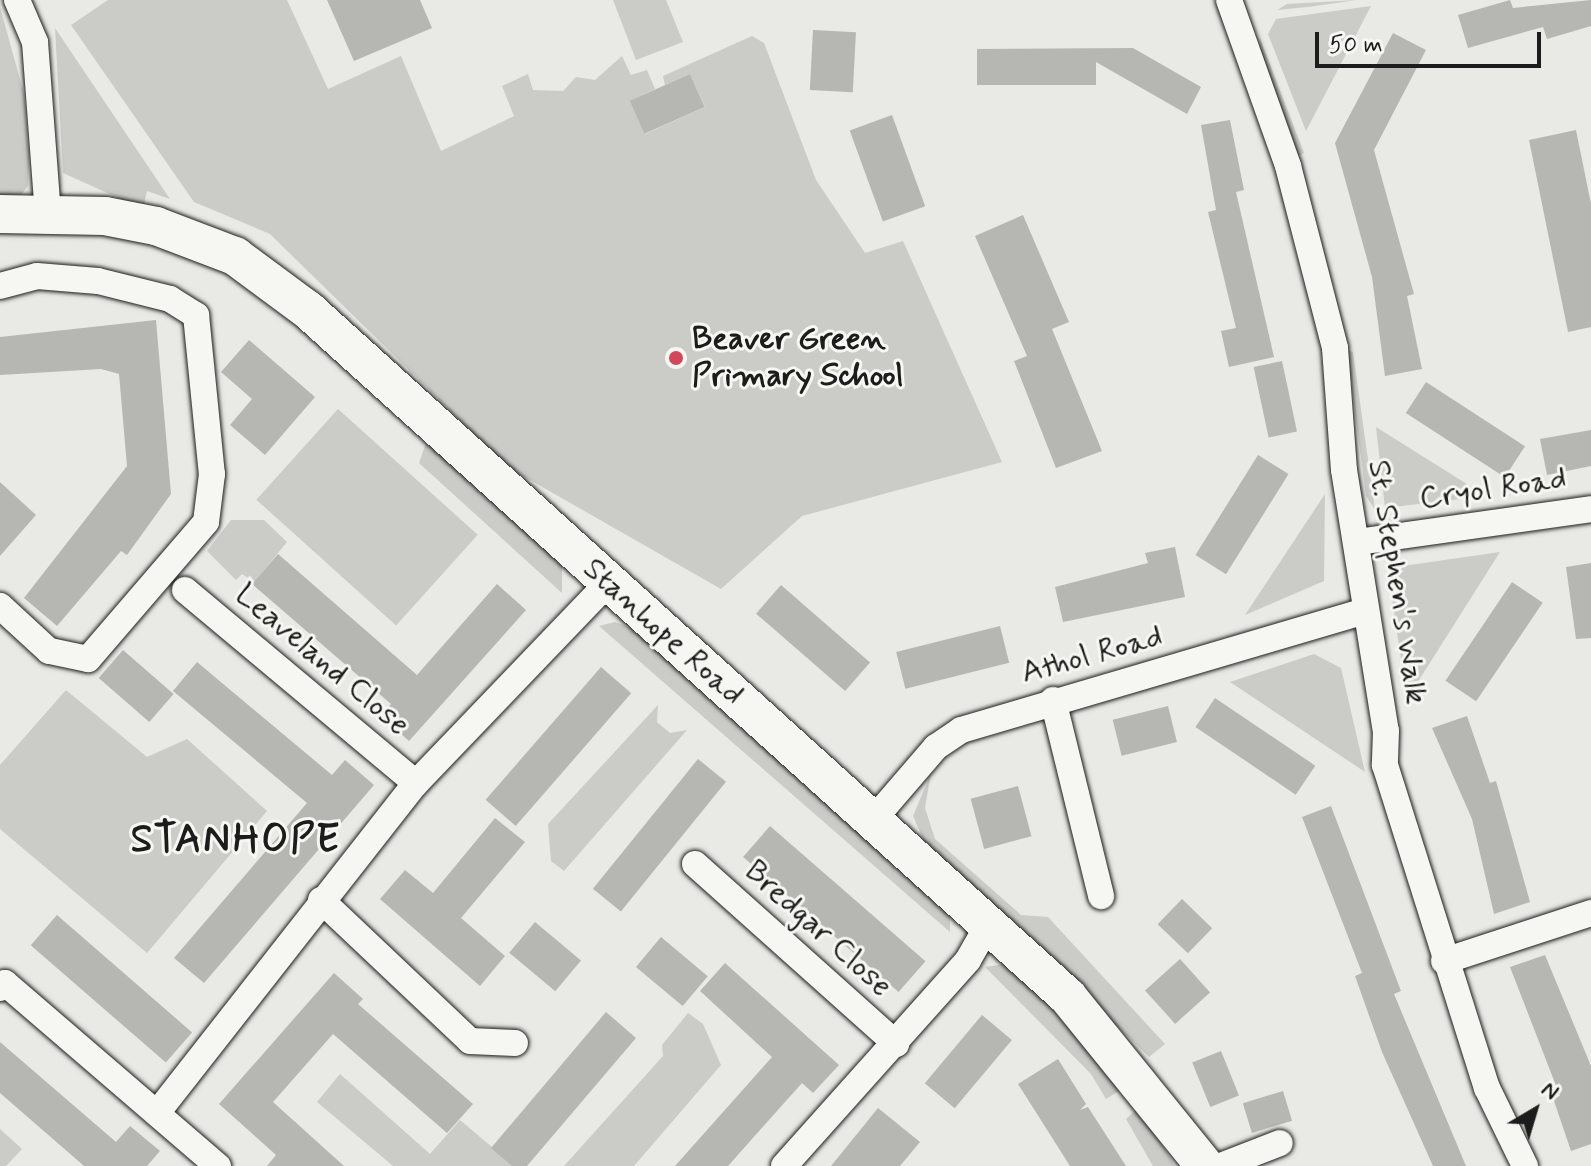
<!DOCTYPE html>
<style>
body{margin:0}
#map{position:relative;width:1591px;height:1166px;overflow:hidden;background:#e9e9e5;font-family:Mynerve,sans-serif}
div>[style]{position:absolute}
.green>*{inset:0;background:#cbcbc7;transform-origin:0 0}
.building>*{inset:0;background:#b6b6b3;transform-origin:0 0}
.roads{filter:drop-shadow(0 0 2px #1c1c1c) drop-shadow(0 0 2px #1c1c1c)}
.street>*{height:26px;margin:-13px;padding:0 13px;transform-origin:13px;border-radius:13px;background:#f6f6f2}
.secondary>*{height:38px;margin:-19px;padding:0 19px;transform-origin:19px;border-radius:19px;background:#f6f6f2}
.dots>*{width:22px;height:22px;translate:-50% -50%;box-sizing:border-box;border:4px solid #f6f6f2;border-radius:50%}
span{translate:-50% -50%;white-space:nowrap;text-align:center;line-height:1.15;-webkit-text-stroke:6px #f6f6f2;paint-order:stroke}
.poi-label{font-size:32px;color:#1c1c1c;font-weight:700}
.left{translate:0 -50%;text-align:left}
.street-label{font-size:32px;color:#1c1c1c}
.district-label{font-size:40px;color:#1c1c1c;font-weight:700;letter-spacing:2px}
.north{position:absolute;left:1495px;top:1070px;width:80px;height:80px;-webkit-text-stroke:6px #f6f6f2;paint-order:stroke;rotate:38deg;font-size:22px;font-weight:700;line-height:32px;text-align:center;color:#1c1c1c}
.north::after{content:'';display:block;margin:auto;width:28px;height:36px;background:#1c1c1c;clip-path:polygon(50% 0,100% 100%,50% 72%,0 100%)}
.scale{position:absolute;left:1315px;top:32px;width:226px;height:36px;box-sizing:border-box;border:4px solid #1c1c1c;border-top:0;padding-left:10px;font-size:24px;line-height:28px;white-space:nowrap;color:#1c1c1c;-webkit-text-stroke:6px #f6f6f2;paint-order:stroke}
</style>
<div id="map">
<div class="green">
<i style="clip-path:polygon(108px 0,287px 0,328px 89px,401px 56px,441px 151px,514px 116px,502px 86px,528px 74px,533px 90px,563px 91px,576px 77px,595px 80px,622px 56px,631px 75px,647px 70px,655px 89px,630px 101px,645px 134px,705px 107px,690px 74px,665px 85px,663px 76px,752px 36px,764px 43px,816px 180px,865px 253px,903px 241px,1002px 462px,802px 516px,721px 589px,509px 468px,270px 234px,194px 202px,71px 25px)"></i>
<i style="clip-path:polygon(613px 0,666px 0,683px 42px,636px 60px)"></i>
<i style="clip-path:polygon(1357px 0,1308px 7px,1277px 10px,1287px 4px)"></i>
<i style="clip-path:polygon(1371px 6px,1306px 131px,1268px 34px,1276px 19px)"></i>
<i style="clip-path:polygon(0 7px,24px 94px,29px 157px,28px 186px,16px 201px,0 205px)"></i>
<i style="clip-path:polygon(55px 28px,170px 199px,147px 191px,143px 209px,63px 173px)"></i>
<i style="clip-path:polygon(1260px 38px,1304px 153px,1298px 156px,1259px 49px)"></i>
<i style="clip-path:polygon(1347px 350px,1353px 352px,1375px 510px,1366px 496px)"></i>
<i style="left:338px;top:409px;width:188px;height:122px;rotate:42deg"></i>
<i style="clip-path:polygon(1376px 427px,1486px 496px,1385px 508px)"></i>
<i style="clip-path:polygon(427px 440px,562px 562px,562px 593px,419px 463px)"></i>
<i style="clip-path:polygon(1325px 494px,1324px 581px,1245px 615px)"></i>
<i style="clip-path:polygon(231px 520px,264px 520px,287px 542px,254px 582px,242px 574px,236px 580px,207px 551px)"></i>
<i style="clip-path:polygon(1500px 552px,1407px 699px,1390px 585px,1396px 567px)"></i>
<i style="clip-path:polygon(615px 622px,634px 629px,950px 912px,950px 932px,599px 626px)"></i>
<i style="clip-path:polygon(1314px 654px,1341px 668px,1365px 772px,1230px 682px)"></i>
<i style="clip-path:polygon(66px 690px,147px 757px,187px 739px,267px 811px,147px 953px,0 829px,0 765px)"></i>
<i style="clip-path:polygon(658px 705px,657px 722px,670px 733px,687px 730px,564px 871px,551px 861px,548px 824px)"></i>
<i style="clip-path:polygon(931px 773px,925px 808px,935px 839px,1021px 915px,1048px 917px,1165px 1044px,1149px 1057px,924px 841px,913px 816px)"></i>
<i style="clip-path:polygon(1005px 964px,1030px 979px,1122px 1089px,1106px 1099px,1091px 1074px,985px 967px)"></i>
<i style="clip-path:polygon(688px 1013px,703px 1024px,721px 1065px,634px 1166px,564px 1166px,663px 1056px,662px 1045px)"></i>
<i style="clip-path:polygon(340px 1074px,430px 1154px,460px 1120px,514px 1166px,393px 1166px,317px 1102px)"></i>
<i style="clip-path:polygon(1137px 1109px,1150px 1125px,1175px 1166px,1153px 1166px,1126px 1119px)"></i>
<i style="clip-path:polygon(0 1129px,22px 1149px,6px 1166px,0 1166px)"></i>
</div>
<div class="building">
<i style="clip-path:polygon(327px 0,420px 0,432px 28px,354px 61px)"></i>
<i style="clip-path:polygon(1510px 0,1513px 8px,1591px 0,1591px 26px,1547px 39px,1543px 27px,1468px 48px,1458px 15px)"></i>
<i style="left:813px;top:30px;width:43px;height:60px;rotate:3deg"></i>
<i style="clip-path:polygon(1393px 33px,1426px 50px,1374px 150px,1414px 294px,1407px 296px,1422px 369px,1385px 376px,1372px 277px,1335px 143px)"></i>
<i style="clip-path:polygon(1133px 48px,1201px 87px,1187px 114px,1096px 62px,1096px 85px,977px 85px,977px 49px)"></i>
<i style="left:690px;top:74px;width:36px;height:66px;rotate:66deg"></i>
<i style="left:892px;top:115px;width:97px;height:45px;rotate:70deg"></i>
<i style="clip-path:polygon(1230px 120px,1244px 190px,1236px 192px,1274px 357px,1229px 367px,1221px 331px,1236px 328px,1208px 212px,1216px 210px,1201px 125px)"></i>
<i style="clip-path:polygon(1576px 130px,1591px 204px,1591px 327px,1568px 332px,1529px 140px)"></i>
<i style="clip-path:polygon(1023px 215px,1069px 322px,1052px 329px,1102px 451px,1056px 468px,1014px 361px,1027px 356px,975px 236px)"></i>
<i style="clip-path:polygon(156px 320px,171px 494px,127px 555px,121px 551px,57px 626px,24px 598px,127px 466px,119px 374px,101px 369px,0 375px,0 337px)"></i>
<i style="clip-path:polygon(249px 340px,315px 397px,265px 455px,230px 425px,252px 399px,221px 372px)"></i>
<i style="left:1282px;top:361px;width:72px;height:29px;rotate:78deg"></i>
<i style="left:1426px;top:382px;width:118px;height:37px;rotate:33deg"></i>
<i style="clip-path:polygon(1591px 430px,1591px 466px,1547px 475px,1540px 439px)"></i>
<i style="left:1258px;top:455px;width:36px;height:118px;rotate:32deg"></i>
<i style="clip-path:polygon(0 482px,36px 515px,0 556px)"></i>
<i style="clip-path:polygon(1175px 547px,1185px 597px,1063px 622px,1055px 587px,1148px 563px,1145px 553px)"></i>
<i style="clip-path:polygon(278px 554px,417px 675px,497px 584px,526px 610px,409px 741px,381px 716px,391px 704px,252px 584px)"></i>
<i style="clip-path:polygon(1591px 563px,1591px 638px,1576px 639px,1566px 567px)"></i>
<i style="left:1512px;top:582px;width:37px;height:119px;rotate:34deg"></i>
<i style="left:781px;top:585px;width:118px;height:38px;rotate:41deg"></i>
<i style="left:1000px;top:626px;width:38px;height:107px;rotate:76deg"></i>
<i style="left:123px;top:650px;width:67px;height:37px;rotate:41deg"></i>
<i style="clip-path:polygon(197px 662px,332px 775px,345px 760px,374px 785px,204px 983px,174px 958px,307px 803px,173px 691px)"></i>
<i style="left:601px;top:667px;width:40px;height:176px;rotate:41deg"></i>
<i style="left:1215px;top:698px;width:121px;height:35px;rotate:34deg"></i>
<i style="left:1168px;top:706px;width:37px;height:57px;rotate:76deg"></i>
<i style="clip-path:polygon(1467px 716px,1490px 783px,1496px 781px,1530px 902px,1494px 914px,1472px 819px,1432px 728px)"></i>
<i style="left:698px;top:759px;width:36px;height:167px;rotate:39deg"></i>
<i style="left:1018px;top:786px;width:52px;height:49px;rotate:75deg"></i>
<i style="clip-path:polygon(1331px 806px,1401px 991px,1394px 994px,1466px 1166px,1433px 1166px,1382px 1052px,1355px 976px,1362px 973px,1302px 817px)"></i>
<i style="clip-path:polygon(495px 818px,525px 842px,461px 918px,505px 956px,480px 986px,380px 899px,405px 870px,433px 893px)"></i>
<i style="left:770px;top:826px;width:206px;height:41px;rotate:41deg"></i>
<i style="left:1182px;top:899px;width:42px;height:35px;rotate:44deg"></i>
<i style="left:57px;top:915px;width:179px;height:40px;rotate:41deg"></i>
<i style="left:535px;top:922px;width:60px;height:40px;rotate:40deg"></i>
<i style="left:661px;top:937px;width:61px;height:39px;rotate:40deg"></i>
<i style="clip-path:polygon(1545px 955px,1591px 1066px,1591px 1144px,1571px 1151px,1553px 1098px,1560px 1096px,1510px 967px)"></i>
<i style="left:1180px;top:959px;width:45px;height:47px;rotate:48deg"></i>
<i style="clip-path:polygon(725px 963px,839px 1065px,813px 1093px,802px 1083px,728px 1166px,675px 1166px,772px 1057px,700px 991px)"></i>
<i style="clip-path:polygon(334px 973px,363px 999px,358px 1004px,473px 1104px,447px 1133px,333px 1034px,273px 1102px,344px 1166px,267px 1166px,276px 1155px,219px 1104px)"></i>
<i style="clip-path:polygon(606px 1012px,636px 1038px,527px 1166px,512px 1166px,491px 1148px)"></i>
<i style="left:982px;top:1015px;width:39px;height:89px;rotate:40deg"></i>
<i style="clip-path:polygon(0 1042px,116px 1142px,130px 1126px,160px 1151px,147px 1166px,84px 1166px,0 1093px)"></i>
<i style="left:1221px;top:1051px;width:48px;height:31px;rotate:68deg"></i>
<i style="clip-path:polygon(1058px 1059px,1086px 1104px,1080px 1110px,1088px 1107px,1126px 1166px,1070px 1166px,1018px 1084px)"></i>
<i style="left:1283px;top:1091px;width:31px;height:42px;rotate:73deg"></i>
<i style="clip-path:polygon(878px 1108px,920px 1142px,900px 1166px,831px 1166px)"></i>
</div>
<div class="roads">
<div class="street">
<i style="left:17px;top:0;width:46px;rotate:66.8deg"></i>
<i style="left:35px;top:42px;width:171px;rotate:85.7deg"></i>
<i style="left:1229px;top:0;width:176px;rotate:70.4deg"></i>
<i style="left:1288px;top:166px;width:188px;rotate:75.5deg"></i>
<i style="left:1335px;top:348px;width:122px;rotate:85.8deg"></i>
<i style="left:1344px;top:470px;width:264px;rotate:80.9deg"></i>
<i style="left:1386px;top:731px;width:34px;rotate:92deg"></i>
<i style="left:1385px;top:765px;width:339px;rotate:72.5deg"></i>
<i style="left:1487px;top:1088px;width:87px;rotate:64deg"></i>
<i style="left:0;top:286px;width:38px;rotate:-15deg"></i>
<i style="left:37px;top:276px;width:61px;rotate:4.7deg"></i>
<i style="left:98px;top:281px;width:74px;rotate:14deg"></i>
<i style="left:170px;top:299px;width:31px;rotate:32deg"></i>
<i style="left:196px;top:315px;width:160px;rotate:84.3deg"></i>
<i style="left:212px;top:474px;width:48px;rotate:97.1deg"></i>
<i style="left:206px;top:522px;width:181px;rotate:130.7deg"></i>
<i style="left:88px;top:659px;width:40px;rotate:-168deg"></i>
<i style="left:49px;top:651px;width:67px;rotate:-137.4deg"></i>
<i style="left:1357px;top:542px;width:236px;rotate:-8deg"></i>
<i style="left:185px;top:590px;width:301px;rotate:39.9deg"></i>
<i style="left:1053px;top:700px;width:202px;rotate:76.2deg"></i>
<i style="left:874px;top:819px;width:95px;rotate:-49.3deg"></i>
<i style="left:936px;top:747px;width:30px;rotate:-34deg"></i>
<i style="left:961px;top:730px;width:418px;rotate:-16.4deg"></i>
<i style="left:695px;top:864px;width:270px;rotate:41.8deg"></i>
<i style="left:321px;top:900px;width:205px;rotate:43.4deg"></i>
<i style="left:470px;top:1041px;width:45px;rotate:2.5deg"></i>
<i style="left:1444px;top:961px;width:155px;rotate:-18.1deg"></i>
<i style="left:0;top:988px;width:7px;rotate:-45deg"></i>
<i style="left:5px;top:983px;width:281px;rotate:40.7deg"></i>
<i style="left:157px;top:1113px;width:420px;rotate:-51.9deg"></i>
<i style="left:416px;top:783px;width:276px;rotate:-46.2deg"></i>
<i style="left:784px;top:1166px;width:276px;rotate:-48.2deg"></i>
<i style="left:968px;top:960px;width:40px;rotate:-60.3deg"></i>
<i style="left:1221px;top:1166px;width:63px;rotate:-21.3deg"></i>
</div>
<div class="secondary">
<i style="left:0;top:214px;width:105px;rotate:1.1deg"></i>
<i style="left:105px;top:216px;width:52px;rotate:11.1deg"></i>
<i style="left:156px;top:226px;width:85px;rotate:20.8deg"></i>
<i style="left:235px;top:256px;width:91px;rotate:36.5deg"></i>
<i style="left:308px;top:310px;width:1024px;rotate:42.11deg"></i>
<i style="left:1068px;top:997px;width:218px;rotate:51deg"></i>
</div>
</div>
<div class="dots">
<i style="left:676px;top:358px;background:#d1495b"></i>
</div>
<div class="poi-label">
<span class="left" style="left:692px;top:358px">Beaver Green<br>Primary School</span>
</div>
<div class="street-label">
<span style="left:1493px;top:489px;rotate:-8deg">Cryol Road</span>
<span style="left:1397px;top:582px;rotate:81deg">St. Stephen's Walk</span>
<span style="left:663px;top:632px;rotate:42deg">Stanhope Road</span>
<span style="left:1092px;top:655px;rotate:-15deg">Athol Road</span>
<span style="left:322px;top:660px;rotate:40deg">Leaveland Close</span>
<span style="left:818px;top:929px;rotate:42deg">Bredgar Close</span>
</div>
<div class="district-label">
<span style="left:236px;top:840px">STANHOPE</span>
</div>
<div class="north">N</div>
<div class="scale">50 m</div>
</div>
